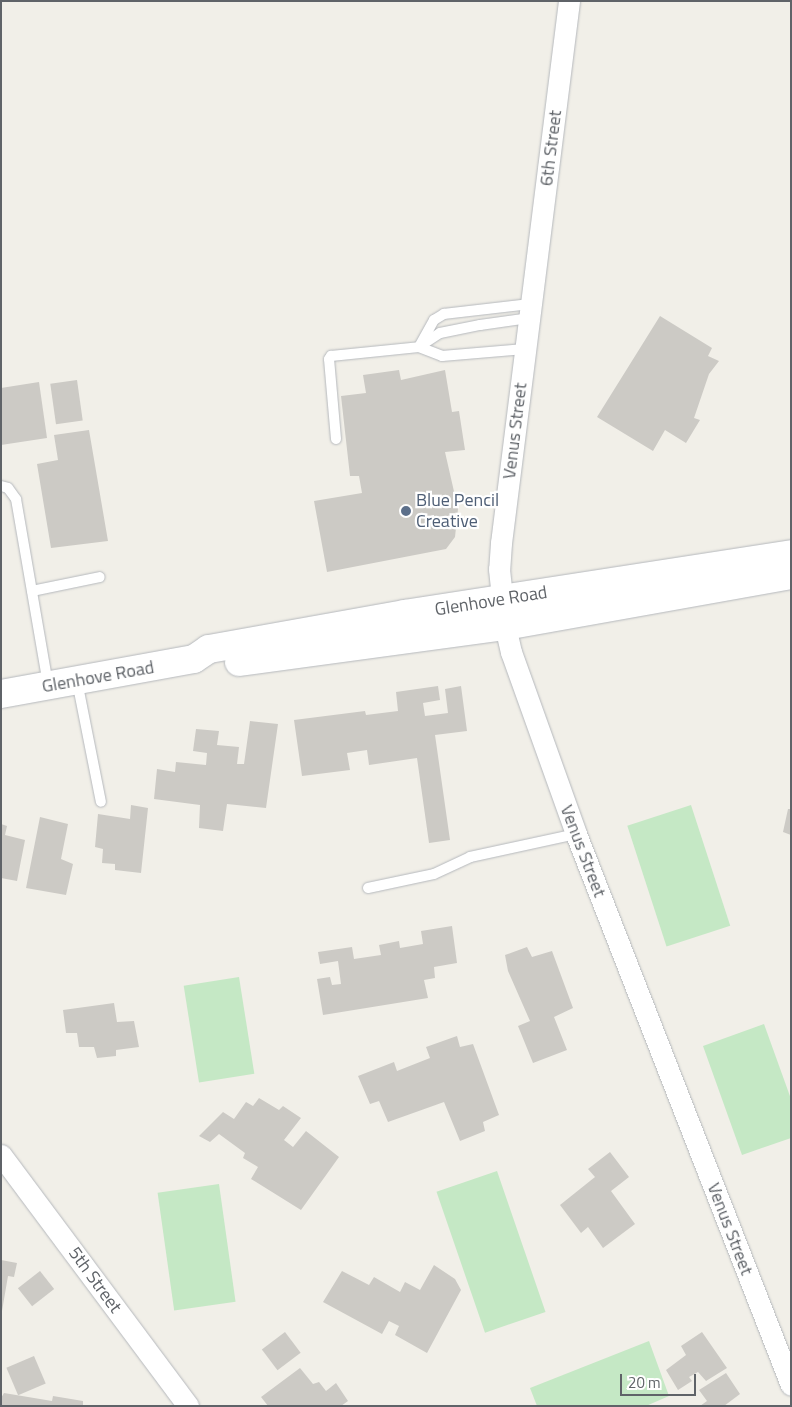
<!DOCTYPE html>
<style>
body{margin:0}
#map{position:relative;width:792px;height:1407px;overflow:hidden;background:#f1efe8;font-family:"Titillium Web",sans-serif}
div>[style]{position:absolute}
.green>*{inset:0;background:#c5e8c5;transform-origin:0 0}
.building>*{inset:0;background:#cccac5;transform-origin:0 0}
.roads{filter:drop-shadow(0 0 1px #b5b8bc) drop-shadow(0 0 1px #b5b8bc)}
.lane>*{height:10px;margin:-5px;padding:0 5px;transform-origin:5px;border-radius:5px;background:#fff}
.street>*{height:21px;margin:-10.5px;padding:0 10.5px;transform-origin:10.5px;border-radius:10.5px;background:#fff}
.secondary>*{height:28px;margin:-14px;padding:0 14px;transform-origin:14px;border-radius:14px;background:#fff}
.dots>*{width:14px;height:14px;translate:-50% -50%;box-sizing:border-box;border:2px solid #fff;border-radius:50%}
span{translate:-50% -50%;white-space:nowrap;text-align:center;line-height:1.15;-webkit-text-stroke:4.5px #fff;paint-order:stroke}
.street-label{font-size:18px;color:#5f6368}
.service-label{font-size:18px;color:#4e5e75}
.left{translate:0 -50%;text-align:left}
.frame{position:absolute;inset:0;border:2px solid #5f6368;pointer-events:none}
.scale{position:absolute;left:620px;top:1374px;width:76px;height:22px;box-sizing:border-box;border:2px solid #5f6368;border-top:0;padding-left:6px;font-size:15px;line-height:18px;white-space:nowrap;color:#5f6368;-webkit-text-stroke:4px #fff;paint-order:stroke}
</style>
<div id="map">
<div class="green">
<i style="left:691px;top:805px;width:127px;height:67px;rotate:72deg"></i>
<i style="left:239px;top:977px;width:98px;height:56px;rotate:81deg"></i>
<i style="clip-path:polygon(764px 1024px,791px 1099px,791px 1138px,742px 1155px,703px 1046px)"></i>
<i style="left:497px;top:1171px;width:149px;height:64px;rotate:71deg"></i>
<i style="left:219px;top:1184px;width:119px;height:62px;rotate:82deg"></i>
<i style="clip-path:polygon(649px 1341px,669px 1396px,646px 1406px,537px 1406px,530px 1388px)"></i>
</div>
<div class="building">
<i style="clip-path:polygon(660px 316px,712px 348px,708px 356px,719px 361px,709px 374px,694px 418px,700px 420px,686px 443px,665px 430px,653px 451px,597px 417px)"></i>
<i style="clip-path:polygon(399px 370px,401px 380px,445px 370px,452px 412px,459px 411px,465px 450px,445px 452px,458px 509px,455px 537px,446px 549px,327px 572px,314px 501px,362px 493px,359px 476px,350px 476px,341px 396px,366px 393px,363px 375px)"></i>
<i style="left:77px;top:380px;width:41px;height:27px;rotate:82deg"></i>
<i style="clip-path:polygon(39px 382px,47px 438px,1px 445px,1px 388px)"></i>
<i style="clip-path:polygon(89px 430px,108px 541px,51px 548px,37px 464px,58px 460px,54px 435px)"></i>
<i style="clip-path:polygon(438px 686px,440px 700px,423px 703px,425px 716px,448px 713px,445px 689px,461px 686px,467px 731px,435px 735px,450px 840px,429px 843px,417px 758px,369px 765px,367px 750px,347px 753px,350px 770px,302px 776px,294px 720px,365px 711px,366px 715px,398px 711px,396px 692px)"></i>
<i style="clip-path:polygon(250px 721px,278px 724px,266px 808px,227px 804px,223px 831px,199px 828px,200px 805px,154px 799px,157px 769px,175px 772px,176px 762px,206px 765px,207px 753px,193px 751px,196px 729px,219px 731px,217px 745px,239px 747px,237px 764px,244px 764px)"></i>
<i style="clip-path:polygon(131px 805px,148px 808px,141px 873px,115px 870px,115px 864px,102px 863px,103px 849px,95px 847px,98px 814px,130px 819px)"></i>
<i style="clip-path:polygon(788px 809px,791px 809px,791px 835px,783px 832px)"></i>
<i style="clip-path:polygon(40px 817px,68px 824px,61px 859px,73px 864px,66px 895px,26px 888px)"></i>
<i style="clip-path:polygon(1px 824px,7px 826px,5px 835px,25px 840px,17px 881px,1px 878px)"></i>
<i style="clip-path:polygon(452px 926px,457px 963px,434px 967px,435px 978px,424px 980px,428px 998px,323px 1015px,317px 979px,330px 977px,332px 985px,341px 984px,338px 961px,320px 964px,318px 952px,352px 947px,354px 959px,381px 955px,379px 945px,399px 941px,400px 948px,423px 944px,421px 931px)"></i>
<i style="clip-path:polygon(527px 947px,532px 957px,552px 951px,573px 1008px,554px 1017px,567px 1050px,533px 1063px,518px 1026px,530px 1021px,508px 971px,505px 955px)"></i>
<i style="clip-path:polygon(114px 1003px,117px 1022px,134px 1021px,139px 1047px,116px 1050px,116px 1056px,97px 1058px,94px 1047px,79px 1047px,77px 1033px,66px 1033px,63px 1010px)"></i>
<i style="clip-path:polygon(457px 1036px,460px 1047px,473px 1044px,499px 1115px,483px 1122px,485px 1131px,460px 1141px,444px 1102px,388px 1122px,379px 1101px,370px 1104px,358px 1076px,394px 1062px,397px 1071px,430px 1058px,426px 1047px)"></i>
<i style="clip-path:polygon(259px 1098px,279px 1110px,283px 1106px,301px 1118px,284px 1140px,293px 1147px,306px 1131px,339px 1157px,301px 1210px,251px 1179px,258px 1167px,243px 1158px,245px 1153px,219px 1134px,210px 1142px,199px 1136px,223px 1112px,234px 1119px,246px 1102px,253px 1106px)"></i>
<i style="clip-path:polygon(610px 1152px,629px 1177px,611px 1191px,635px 1224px,603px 1248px,588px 1227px,581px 1233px,560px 1205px,595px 1177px,588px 1169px)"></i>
<i style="clip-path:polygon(1px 1260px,17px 1263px,14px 1277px,8px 1276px,2px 1311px)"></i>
<i style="clip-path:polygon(434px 1265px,455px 1279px,461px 1290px,427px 1353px,395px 1335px,399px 1326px,389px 1321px,382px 1334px,323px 1302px,342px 1271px,369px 1285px,374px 1277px,400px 1292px,405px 1282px,420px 1290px)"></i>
<i style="left:40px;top:1271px;width:23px;height:28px;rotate:52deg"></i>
<i style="left:285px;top:1332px;width:26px;height:29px;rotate:53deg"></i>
<i style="clip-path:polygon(702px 1332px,727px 1368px,706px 1381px,698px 1372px,689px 1377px,692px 1381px,678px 1390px,666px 1370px,686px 1355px,681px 1346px)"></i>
<i style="left:34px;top:1356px;width:30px;height:30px;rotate:67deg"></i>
<i style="clip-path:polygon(300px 1368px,313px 1384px,319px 1382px,326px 1391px,336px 1383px,348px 1401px,341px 1406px,268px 1406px,261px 1397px)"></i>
<i style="clip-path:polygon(726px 1373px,740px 1394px,724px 1406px,700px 1406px,707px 1401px,699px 1390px)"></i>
<i style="clip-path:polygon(4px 1393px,52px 1401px,53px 1396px,83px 1401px,83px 1406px,1px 1406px,1px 1398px)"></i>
</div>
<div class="roads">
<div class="lane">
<i style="left:420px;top:346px;width:24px;rotate:-33deg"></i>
<i style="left:440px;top:333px;width:41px;rotate:-11.3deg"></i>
<i style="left:480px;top:325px;width:49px;rotate:-8.1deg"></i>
<i style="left:419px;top:347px;width:25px;rotate:21deg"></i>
<i style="left:442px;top:356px;width:83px;rotate:-4.8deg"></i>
<i style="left:336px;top:439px;width:80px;rotate:-95deg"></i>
<i style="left:329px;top:359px;width:4px;rotate:-56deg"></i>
<i style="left:331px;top:356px;width:88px;rotate:-5.8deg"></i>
<i style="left:419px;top:347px;width:31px;rotate:-61deg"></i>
<i style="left:434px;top:320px;width:12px;rotate:-31deg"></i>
<i style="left:444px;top:314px;width:88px;rotate:-6.6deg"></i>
<i style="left:1px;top:486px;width:7px;rotate:16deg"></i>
<i style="left:8px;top:488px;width:14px;rotate:54deg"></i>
<i style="left:16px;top:499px;width:189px;rotate:80.2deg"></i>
<i style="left:32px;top:591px;width:69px;rotate:-11.6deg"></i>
<i style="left:77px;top:681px;width:123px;rotate:78.8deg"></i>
<i style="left:368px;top:888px;width:67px;rotate:-12deg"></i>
<i style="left:434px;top:874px;width:40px;rotate:-25deg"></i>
<i style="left:470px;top:857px;width:108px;rotate:-12.2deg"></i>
</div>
<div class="street">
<i style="left:569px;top:1px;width:546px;rotate:97.15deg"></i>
<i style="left:501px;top:543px;width:26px;rotate:94deg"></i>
<i style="left:499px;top:569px;width:57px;rotate:84deg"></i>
<i style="left:505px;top:626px;width:27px;rotate:77deg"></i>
<i style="left:511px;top:652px;width:193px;rotate:70.3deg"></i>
<i style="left:576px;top:834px;width:591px;rotate:68.68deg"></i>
<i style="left:1px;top:1155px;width:313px;rotate:53.3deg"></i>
</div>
<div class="secondary">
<i style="left:239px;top:662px;width:268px;rotate:-7.7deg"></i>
<i style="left:505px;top:626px;width:291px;rotate:-10.1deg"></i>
<i style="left:1px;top:694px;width:196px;rotate:-10.3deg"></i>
<i style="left:194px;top:659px;width:18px;rotate:-34deg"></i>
<i style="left:209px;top:649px;width:199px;rotate:-10.1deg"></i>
<i style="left:405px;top:614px;width:391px;rotate:-8.8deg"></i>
</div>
</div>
<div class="dots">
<i style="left:406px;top:511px;background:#5c6f8a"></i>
</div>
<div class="street-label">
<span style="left:551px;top:148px;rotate:-83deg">6th Street</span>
<span style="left:515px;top:431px;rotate:-83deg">Venus Street</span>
<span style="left:491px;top:601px;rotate:-9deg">Glenhove Road</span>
<span style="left:98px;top:677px;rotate:-10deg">Glenhove Road</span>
<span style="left:583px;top:851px;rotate:69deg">Venus Street</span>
<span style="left:730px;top:1229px;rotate:69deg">Venus Street</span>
<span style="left:95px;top:1280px;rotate:54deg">5th Street</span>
</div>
<div class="service-label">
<span class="left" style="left:416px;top:511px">Blue Pencil<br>Creative</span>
</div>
<div class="frame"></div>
<div class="scale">20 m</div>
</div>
